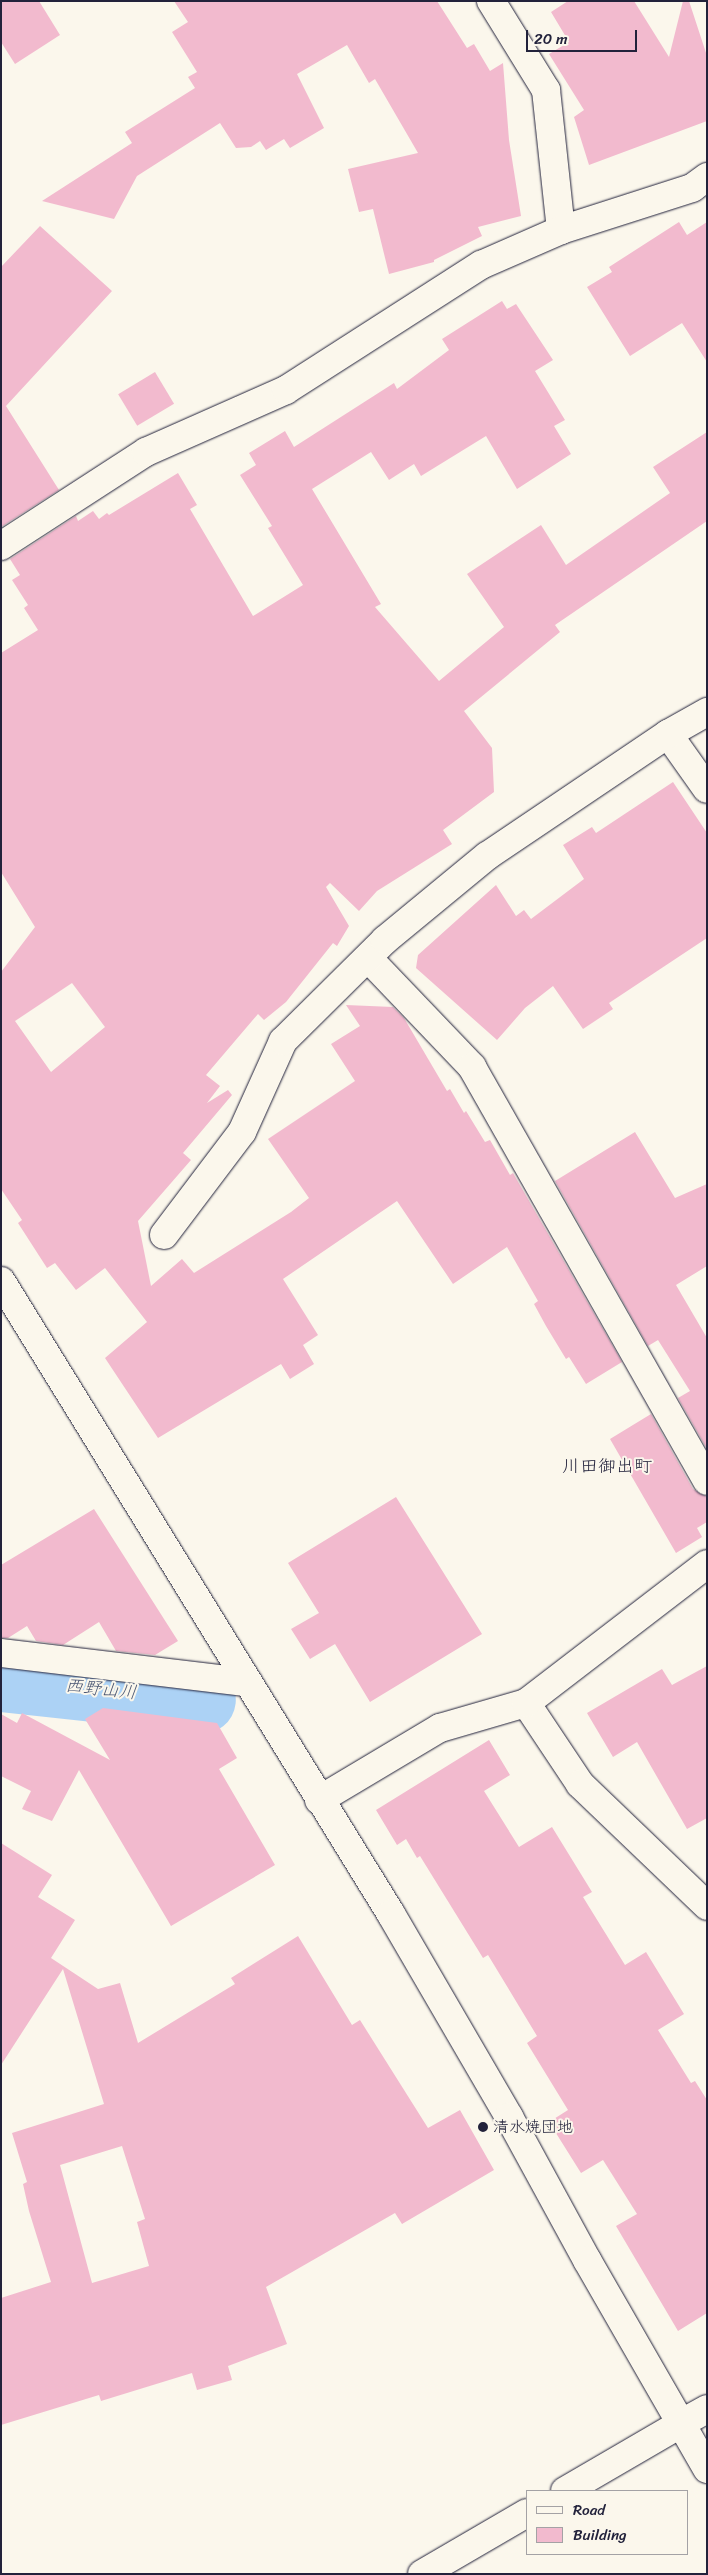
<!DOCTYPE html>
<meta charset="utf-8">
<style>
body{margin:0}
#map{position:relative;width:708px;height:2575px;overflow:hidden;background:#fbf7ec;font-family:Sriracha,"Klee One",sans-serif}
div>[style]{position:absolute}
.river>*{height:68px;margin:-34px;padding:0 34px;transform-origin:34px;border-radius:34px;background:#acd2f5}
.building>*{inset:0;background:#f2bace;transform-origin:0 0}
.roads{filter:drop-shadow(0 0 1px #22223b) drop-shadow(0 0 1px #22223b)}
.street>*{height:28px;margin:-14px;padding:0 14px;transform-origin:14px;border-radius:14px;background:#fbf7ec}
.secondary>*{height:28px;margin:-14px;padding:0 14px;transform-origin:14px;border-radius:14px;background:#fbf7ec}
.dots>*{width:14px;height:14px;translate:-50% -50%;box-sizing:border-box;border:2px solid #fbf7ec;border-radius:50%}
span{translate:-50% -50%;white-space:nowrap;text-align:center;line-height:1.15;-webkit-text-stroke:4px #fbf7ec;paint-order:stroke}
.poi-label{font-size:16px;color:#22223b}
.left{translate:0 -50%;text-align:left}
.neighbourhood-label{font-size:18px;color:#22223b}
.water-label{font-size:18px;color:#4b5773;font-style:italic}
.frame{position:absolute;inset:0;border:2px solid #22223b;pointer-events:none}
.legend{position:absolute;left:526px;top:2490px;width:162px;height:65px;box-sizing:border-box;background:#fbf7ec;border:1px solid #a4a2a5;margin:0;padding:6px 9px;list-style:none;font-size:15px;color:#22223b}
.legend li{display:flex;align-items:center;gap:10px;height:25px}
.legend b{width:25px;border:1px solid #a4a2a5}
.scale{position:absolute;left:526px;top:30px;width:111px;height:22px;box-sizing:border-box;border:2px solid #22223b;border-top:0;padding-left:6px;font-size:15px;line-height:18px;white-space:nowrap;color:#22223b;-webkit-text-stroke:4px #fbf7ec;paint-order:stroke}
</style>
<div id="map">
<div class="river">
<i style="left:1px;top:1678px;width:202px;rotate:6.2deg"></i>
</div>
<div class="building">
<i style="clip-path:polygon(1px 1px,39px 1px,60px 35px,15px 64px,1px 42px)"></i>
<i style="clip-path:polygon(174px 1px,437px 1px,467px 48px,474px 44px,490px 71px,503px 63px,509px 140px,521px 216px,478px 227px,482px 236px,434px 260px,434px 262px,389px 274px,373px 209px,359px 212px,348px 169px,418px 153px,375px 79px,369px 83px,347px 45px,297px 74px,324px 128px,290px 148px,284px 139px,266px 150px,260px 141px,251px 147px,236px 148px,220px 123px,137px 176px,114px 219px,42px 201px,132px 143px,125px 132px,195px 88px,188px 77px,197px 72px,172px 32px,188px 22px)"></i>
<i style="clip-path:polygon(568px 1px,634px 1px,669px 57px,683px 1px,689px 1px,707px 56px,707px 121px,589px 165px,574px 117px,584px 110px,549px 54px,569px 42px,551px 12px)"></i>
<i style="clip-path:polygon(679px 222px,687px 235px,707px 222px,707px 362px,682px 323px,630px 356px,587px 287px,612px 272px,609px 267px)"></i>
<i style="clip-path:polygon(40px 226px,112px 291px,6px 406px,59px 490px,1px 527px,1px 267px)"></i>
<i style="clip-path:polygon(evenodd,502px 301px,507px 309px,516px 304px,553px 360px,535px 371px,565px 420px,554px 426px,571px 454px,517px 489px,486px 436px,421px 476px,414px 464px,389px 480px,371px 452px,312px 489px,381px 604px,375px 607px,439px 681px,504px 627px,467px 574px,541px 525px,566px 565px,670px 493px,653px 467px,707px 432px,707px 521px,555px 625px,560px 632px,464px 711px,492px 748px,494px 792px,443px 830px,452px 844px,377px 891px,359px 911px,330px 883px,326px 887px,349px 926px,337px 946px,333px 943px,286px 1002px,264px 1020px,258px 1014px,206px 1075px,220px 1086px,207px 1103px,228px 1090px,232px 1095px,183px 1153px,191px 1160px,138px 1221px,151px 1286px,182px 1259px,194px 1273px,291px 1212px,309px 1198px,268px 1139px,355px 1081px,331px 1044px,360px 1026px,346px 1005px,393px 1007px,404px 1018px,447px 1091px,450px 1089px,464px 1113px,466px 1111px,485px 1142px,490px 1140px,510px 1175px,513px 1173px,622px 1362px,586px 1384px,569px 1357px,566px 1359px,546px 1326px,534px 1304px,538px 1301px,507px 1247px,453px 1284px,397px 1201px,283px 1279px,318px 1335px,303px 1345px,314px 1364px,290px 1379px,281px 1364px,158px 1438px,105px 1358px,147px 1322px,105px 1268px,76px 1290px,55px 1263px,47px 1268px,18px 1223px,22px 1220px,1px 1189px,1px 972px,35px 927px,1px 872px,1px 653px,38px 630px,24px 608px,28px 605px,12px 580px,20px 575px,10px 559px,76px 516px,78px 521px,93px 511px,99px 519px,107px 513px,109px 515px,178px 473px,197px 505px,190px 509px,253px 616px,303px 585px,268px 528px,272px 526px,240px 475px,256px 465px,249px 453px,285px 431px,294px 447px,394px 383px,397px 389px,449px 350px,442px 339px,502px 301px,72px 983px,105px 1027px,51px 1072px,15px 1021px,72px 983px)"></i>
<i style="left:155px;top:372px;width:37px;height:43px;rotate:59deg"></i>
<i style="clip-path:polygon(673px 782px,707px 833px,707px 938px,609px 1003px,613px 1009px,583px 1029px,553px 986px,525px 1008px,497px 1040px,416px 968px,418px 955px,496px 885px,516px 916px,524px 910px,531px 919px,584px 879px,563px 845px,592px 827px,596px 833px)"></i>
<i style="clip-path:polygon(635px 1132px,675px 1198px,707px 1184px,707px 1266px,676px 1285px,707px 1338px,707px 1449px,678px 1398px,690px 1391px,658px 1340px,648px 1346px,555px 1181px)"></i>
<i style="clip-path:polygon(651px 1414px,693px 1489px,707px 1497px,707px 1522px,697px 1528px,702px 1537px,676px 1553px,610px 1439px)"></i>
<i style="clip-path:polygon(396px 1497px,482px 1634px,370px 1702px,335px 1644px,310px 1659px,291px 1629px,319px 1613px,288px 1563px)"></i>
<i style="clip-path:polygon(94px 1509px,178px 1641px,155px 1655px,116px 1651px,99px 1622px,63px 1645px,36px 1641px,27px 1626px,8px 1638px,1px 1638px,1px 1565px)"></i>
<i style="clip-path:polygon(707px 1666px,707px 1818px,687px 1829px,637px 1742px,613px 1757px,587px 1713px,662px 1669px,672px 1685px)"></i>
<i style="clip-path:polygon(103px 1708px,217px 1723px,237px 1758px,219px 1769px,275px 1865px,171px 1926px,79px 1770px,52px 1821px,22px 1809px,31px 1791px,1px 1776px,1px 1714px,17px 1723px,22px 1713px,110px 1760px,85px 1719px)"></i>
<i style="clip-path:polygon(489px 1740px,510px 1775px,484px 1791px,519px 1847px,552px 1827px,592px 1892px,583px 1897px,625px 1965px,646px 1952px,684px 2014px,658px 2030px,691px 2083px,695px 2081px,707px 2100px,707px 2313px,678px 2331px,616px 2226px,637px 2214px,603px 2160px,581px 2173px,549px 2122px,568px 2110px,527px 2043px,537px 2036px,488px 1955px,483px 1958px,420px 1856px,417px 1858px,406px 1839px,397px 1845px,376px 1810px)"></i>
<i style="clip-path:polygon(evenodd,1px 1843px,52px 1875px,38px 1897px,75px 1920px,51px 1958px,98px 1989px,120px 1983px,138px 2043px,235px 1984px,231px 1978px,298px 1936px,352px 2025px,360px 2020px,428px 2128px,460px 2110px,494px 2170px,402px 2224px,395px 2213px,266px 2287px,287px 2344px,228px 2366px,232px 2380px,197px 2390px,192px 2373px,101px 2401px,99px 2395px,1px 2425px,1px 2298px,51px 2282px,29px 2211px,23px 2184px,27px 2182px,12px 2133px,104px 2104px,63px 1969px,1px 2065px,1px 1843px,122px 2146px,145px 2219px,137px 2222px,149px 2266px,92px 2283px,60px 2165px,122px 2146px)"></i>
</div>
<div class="roads">
<div class="street">
<i style="left:491px;top:1px;width:105px;rotate:58.3deg"></i>
<i style="left:546px;top:90px;width:141px;rotate:83.9deg"></i>
<i style="left:1px;top:546px;width:173px;rotate:-33deg"></i>
<i style="left:146px;top:452px;width:153px;rotate:-23.9deg"></i>
<i style="left:286px;top:390px;width:232px;rotate:-32.7deg"></i>
<i style="left:481px;top:265px;width:87px;rotate:-23.6deg"></i>
<i style="left:561px;top:230px;width:138px;rotate:-17.8deg"></i>
<i style="left:692px;top:188px;width:19px;rotate:-36deg"></i>
<i style="left:668px;top:734px;width:67px;rotate:54.7deg"></i>
<i style="left:368px;top:958px;width:151px;rotate:46.3deg"></i>
<i style="left:472px;top:1067px;width:476px;rotate:60.4deg"></i>
<i style="left:164px;top:1235px;width:129px;rotate:-52.9deg"></i>
<i style="left:242px;top:1132px;width:100px;rotate:-65.7deg"></i>
<i style="left:283px;top:1041px;width:144px;rotate:-44.7deg"></i>
<i style="left:385px;top:940px;width:132px;rotate:-39.5deg"></i>
<i style="left:487px;top:856px;width:218px;rotate:-34deg"></i>
<i style="left:668px;top:734px;width:45px;rotate:-29.4deg"></i>
<i style="left:1px;top:1653px;width:247px;rotate:6.8deg"></i>
<i style="left:526px;top:1703px;width:97px;rotate:56.3deg"></i>
<i style="left:580px;top:1784px;width:176px;rotate:43.8deg"></i>
<i style="left:319px;top:1800px;width:141px;rotate:-30.8deg"></i>
<i style="left:440px;top:1728px;width:90px;rotate:-16.2deg"></i>
<i style="left:526px;top:1703px;width:228px;rotate:-37.5deg"></i>
<i style="left:565px;top:2491px;width:133px;rotate:-30.2deg"></i>
<i style="left:422px;top:2574px;width:121px;rotate:-30.2deg"></i>
</div>
<div class="secondary">
<i style="left:1px;top:1281px;width:743px;rotate:58.36deg"></i>
<i style="left:391px;top:1914px;width:235px;rotate:59.8deg"></i>
<i style="left:509px;top:2117px;width:163px;rotate:61.4deg"></i>
<i style="left:587px;top:2260px;width:241px;rotate:60.1deg"></i>
<i style="left:680px;top:2424px;width:31px;rotate:-29deg"></i>
</div>
</div>
<div class="dots">
<i style="left:483px;top:2127px;background:#22223b"></i>
</div>
<div class="poi-label">
<span class="left" style="left:493px;top:2127px">清水焼団地</span>
</div>
<div class="neighbourhood-label">
<span style="left:607px;top:1466px">川田御出町</span>
</div>
<div class="water-label">
<span style="left:101px;top:1689px;rotate:6deg">西野山川</span>
</div>
<div class="frame"></div>
<ul class="legend">
<li><b style="height:6px;background:#fbf7ec"></b>Road</li>
<li><b style="height:14px;background:#f2bace"></b>Building</li>
</ul>
<div class="scale">20 m</div>
</div>
